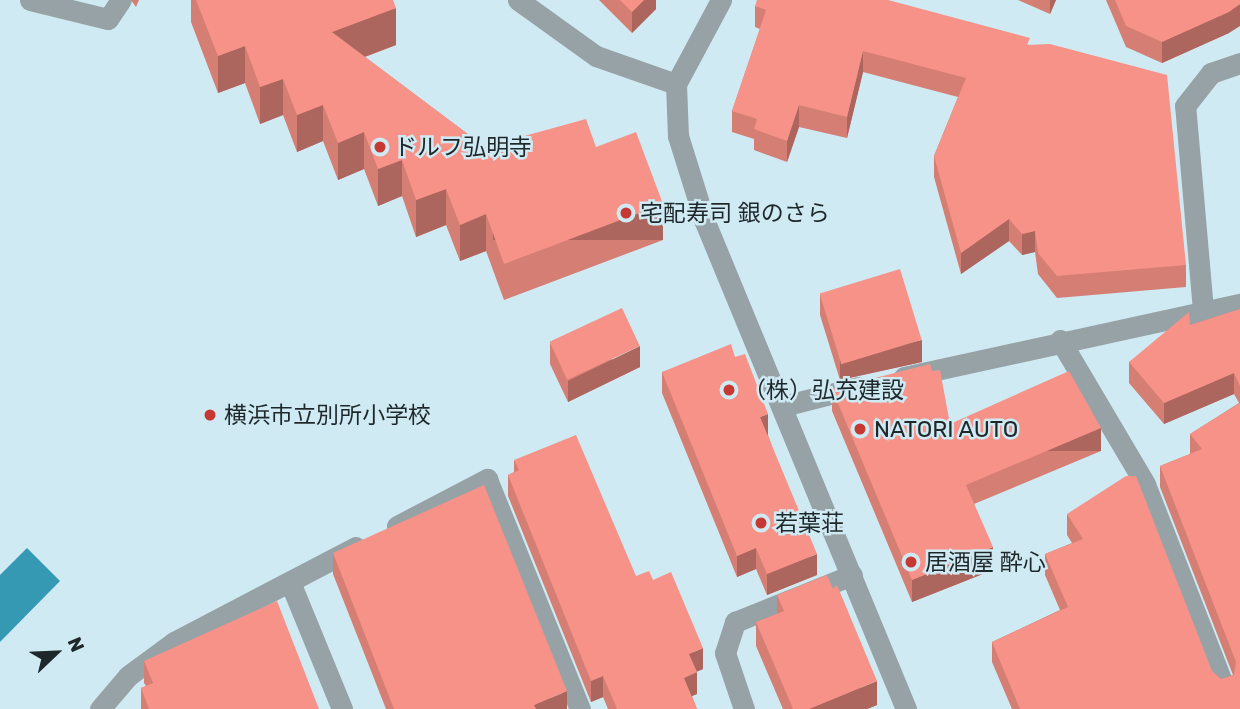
<!DOCTYPE html>
<meta charset="utf-8">
<style>
body{margin:0}
#map{position:relative;width:1240px;height:709px;overflow:hidden;background:#d0eaf3;font-family:Rubik,"Noto Sans JP",sans-serif}
div>[style]{position:absolute}
.water>*{inset:0;background:#3599b4}
.minor>*{height:21px;margin:-10.5px;padding:0 10.5px;transform-origin:10.5px;border-radius:10.5px;background:#97a2a6}
.wall>*{inset:0;background:#d47e74}
.shaded-wall>*{inset:0;background:#ac665e;transform-origin:0 0}
.building>*{inset:0;background:#f69287;transform-origin:0 0}
.dots>*{width:19px;height:19px;translate:-50% -50%;box-sizing:border-box;border:4px solid #d0eaf3;border-radius:50%}
span{translate:-50% -50%;white-space:nowrap;text-align:center;line-height:1.15;-webkit-text-stroke:5px #d0eaf3;paint-order:stroke}
.poi-label{font-size:23px;color:#1e282b}
.left{translate:0 -50%;text-align:left}
.north{position:absolute;left:21px;top:618px;width:70px;height:70px;-webkit-text-stroke:5px #d0eaf3;paint-order:stroke;rotate:67deg;font-size:19px;font-weight:700;line-height:28px;text-align:center;color:#1e282b}
.north::after{content:'';display:block;margin:auto;width:24px;height:32px;background:#1e282b;clip-path:polygon(50% 0,100% 100%,50% 72%,0 100%)}
</style>
<div id="map">
<div class="water">
<i style="clip-path:polygon(27px 548px,60px 581px,0 642px,0 575px)"></i>
</div>
<div class="minor">
<i style="left:30px;top:0;width:80px;rotate:13.7deg"></i>
<i style="left:108px;top:19px;width:23px;rotate:-56deg"></i>
<i style="left:518px;top:0;width:96px;rotate:35.7deg"></i>
<i style="left:596px;top:56px;width:85px;rotate:19.3deg"></i>
<i style="left:721px;top:0;width:95px;rotate:118.2deg"></i>
<i style="left:676px;top:84px;width:52px;rotate:87.8deg"></i>
<i style="left:678px;top:136px;width:90px;rotate:72.6deg"></i>
<i style="left:705px;top:222px;width:527px;rotate:67.57deg"></i>
<i style="left:1203px;top:310px;width:205px;rotate:-95deg"></i>
<i style="left:1185px;top:106px;width:42px;rotate:-51.8deg"></i>
<i style="left:1211px;top:73px;width:31px;rotate:-19deg"></i>
<i style="left:1060px;top:340px;width:167px;rotate:59.4deg"></i>
<i style="left:1145px;top:484px;width:218px;rotate:68.7deg"></i>
<i style="left:904px;top:377px;width:344px;rotate:-12.3deg"></i>
<i style="left:783px;top:406px;width:77px;rotate:-14.2deg"></i>
<i style="left:397px;top:526px;width:102px;rotate:-27.6deg"></i>
<i style="left:487px;top:479px;width:248px;rotate:68deg"></i>
<i style="left:290px;top:582px;width:137px;rotate:67.7deg"></i>
<i style="left:100px;top:709px;width:43px;rotate:-49.7deg"></i>
<i style="left:128px;top:676px;width:57px;rotate:-36.5deg"></i>
<i style="left:174px;top:642px;width:205px;rotate:-27.6deg"></i>
<i style="left:744px;top:709px;width:59px;rotate:-108.7deg"></i>
<i style="left:725px;top:653px;width:33px;rotate:-72deg"></i>
<i style="left:735px;top:622px;width:126px;rotate:-21.9deg"></i>
</div>
<div class="wall">
<i style="clip-path:polygon(131px 0,139px 0,136px 7px)"></i>
<i style="clip-path:polygon(191px 0,393px 0,396px 45px,365px 57px,485px 147px,596px 147px,663px 240px,504px 300px,486px 251px,460px 261px,446px 225px,416px 237px,402px 196px,378px 206px,364px 169px,338px 180px,323px 141px,297px 152px,283px 115px,260px 124px,245px 83px,218px 93px,191px 22px)"></i>
<i style="clip-path:polygon(599px 0,656px 0,656px 9px,632px 33px)"></i>
<i style="clip-path:polygon(1018px 0,1056px 0,1050px 14px)"></i>
<i style="clip-path:polygon(1106px 0,1240px 0,1229px 33px,1162px 63px,1126px 47px)"></i>
<i style="clip-path:polygon(755px 6px,1030px 45px,1186px 265px,1186px 287px,1057px 298px,1038px 274px,1035px 252px,1022px 255px,1009px 241px,961px 274px,934px 177px,934px 156px,958px 97px,863px 72px,847px 138px,799px 127px,787px 162px,754px 150px,754px 139px,732px 132px,732px 111px,760px 29px,755px 27px)"></i>
<i style="clip-path:polygon(820px 294px,922px 362px,840px 380px,820px 315px)"></i>
<i style="clip-path:polygon(1240px 309px,1240px 709px,1012px 709px,992px 662px,992px 642px,1060px 610px,1045px 575px,1045px 554px,1072px 543px,1067px 535px,1067px 514px,1212px 671px,1221px 679px,1233px 675px,1160px 487px,1160px 466px,1190px 454px,1190px 434px,1239px 403px,1234px 394px,1164px 424px,1129px 383px,1129px 362px,1190px 325px)"></i>
<i style="clip-path:polygon(550px 343px,640px 367px,568px 402px,550px 364px)"></i>
<i style="clip-path:polygon(735px 357px,768px 435px,817px 575px,767px 595px,756px 569px,737px 577px,662px 393px,662px 372px)"></i>
<i style="clip-path:polygon(832px 389px,950px 424px,1101px 451px,974px 504px,993px 570px,912px 602px,832px 411px)"></i>
<i style="clip-path:polygon(514px 460px,636px 576px,653px 580px,703px 669px,696px 672px,697px 694px,692px 696px,697px 709px,608px 709px,603px 697px,591px 702px,508px 496px,508px 475px,514px 472px)"></i>
<i style="clip-path:polygon(333px 553px,567px 709px,386px 709px,333px 574px)"></i>
<i style="clip-path:polygon(777px 595px,877px 705px,867px 709px,783px 709px,756px 646px,756px 622px,777px 614px)"></i>
<i style="clip-path:polygon(144px 661px,319px 709px,141px 709px,141px 688px,146px 686px,144px 683px)"></i>
</div>
<div class="shaded-wall">
<i style="clip-path:polygon(644px 0,656px 0,656px 9px,632px 33px,632px 12px)"></i>
<i style="clip-path:polygon(1050px 0,1056px 0,1050px 14px)"></i>
<i style="clip-path:polygon(1240px 4px,1240px 26px,1229px 33px,1162px 63px,1162px 42px)"></i>
<i style="clip-path:polygon(396px 8px,396px 45px,332px 69px,332px 32px)"></i>
<i style="clip-path:polygon(245px 46px,245px 83px,218px 93px,218px 56px)"></i>
<i style="clip-path:polygon(863px 51px,863px 72px,847px 138px,847px 117px)"></i>
<i style="clip-path:polygon(283px 79px,283px 115px,260px 124px,260px 87px)"></i>
<i style="clip-path:polygon(323px 105px,323px 141px,297px 152px,297px 115px)"></i>
<i style="clip-path:polygon(799px 105px,799px 127px,787px 162px,787px 141px)"></i>
<i style="clip-path:polygon(364px 132px,364px 169px,338px 180px,338px 143px)"></i>
<i style="clip-path:polygon(402px 160px,402px 196px,378px 206px,378px 169px)"></i>
<i style="clip-path:polygon(446px 189px,446px 225px,416px 237px,416px 200px)"></i>
<i style="left:663px;top:204px;width:36px;height:170px;rotate:90deg"></i>
<i style="clip-path:polygon(486px 214px,486px 251px,460px 261px,460px 225px)"></i>
<i style="clip-path:polygon(1009px 219px,1009px 241px,961px 274px,961px 253px)"></i>
<i style="clip-path:polygon(1035px 231px,1035px 252px,1022px 255px,1022px 234px)"></i>
<i style="clip-path:polygon(922px 340px,922px 362px,840px 380px,840px 359px)"></i>
<i style="clip-path:polygon(640px 346px,640px 367px,568px 402px,568px 381px)"></i>
<i style="clip-path:polygon(1234px 373px,1234px 394px,1164px 424px,1164px 403px)"></i>
<i style="clip-path:polygon(768px 414px,768px 435px,760px 438px,760px 417px)"></i>
<i style="left:1101px;top:428px;width:23px;height:147px;rotate:90deg"></i>
<i style="clip-path:polygon(993px 547px,993px 570px,912px 602px,912px 580px)"></i>
<i style="clip-path:polygon(756px 548px,756px 569px,737px 577px,737px 556px)"></i>
<i style="clip-path:polygon(817px 554px,817px 575px,767px 595px,767px 574px)"></i>
<i style="clip-path:polygon(703px 648px,703px 669px,689px 675px,689px 654px)"></i>
<i style="clip-path:polygon(697px 672px,697px 694px,684px 699px,684px 678px)"></i>
<i style="clip-path:polygon(603px 676px,603px 697px,591px 702px,591px 681px)"></i>
<i style="clip-path:polygon(877px 681px,877px 705px,867px 709px,809px 709px)"></i>
<i style="clip-path:polygon(567px 691px,567px 709px,534px 709px,534px 705px)"></i>
</div>
<div class="building">
<i style="clip-path:polygon(196px 0,393px 0,396px 8px,332px 32px,485px 147px,586px 119px,596px 147px,636px 132px,663px 204px,504px 264px,486px 214px,460px 225px,446px 189px,416px 200px,402px 160px,378px 169px,364px 132px,338px 143px,323px 105px,297px 115px,283px 79px,260px 87px,245px 46px,218px 56px)"></i>
<i style="clip-path:polygon(620px 0,644px 0,632px 12px)"></i>
<i style="clip-path:polygon(757px 0,888px 0,1030px 38px,1027px 45px,1050px 44px,1167px 75px,1186px 265px,1057px 276px,1038px 253px,1035px 231px,1022px 234px,1009px 219px,961px 253px,934px 156px,966px 78px,863px 51px,847px 117px,799px 105px,787px 141px,754px 129px,757px 119px,732px 111px,766px 10px,755px 6px)"></i>
<i style="clip-path:polygon(1115px 0,1240px 0,1240px 4px,1229px 12px,1162px 42px,1126px 26px)"></i>
<i style="left:900px;top:269px;width:74px;height:84px;rotate:73deg"></i>
<i style="left:622px;top:308px;width:42px;height:80px;rotate:65deg"></i>
<i style="clip-path:polygon(1240px 309px,1240px 386px,1234px 373px,1164px 403px,1129px 362px,1189px 312px,1190px 325px)"></i>
<i style="clip-path:polygon(731px 344px,735px 357px,745px 354px,768px 414px,760px 417px,817px 554px,767px 574px,756px 548px,737px 556px,662px 372px)"></i>
<i style="clip-path:polygon(930px 364px,932px 371px,940px 370px,950px 424px,1069px 371px,1101px 428px,966px 485px,993px 547px,912px 580px,832px 389px)"></i>
<i style="clip-path:polygon(1240px 403px,1240px 709px,1020px 709px,992px 642px,1068px 607px,1045px 554px,1083px 539px,1067px 514px,1126px 476px,1136px 476px,1212px 671px,1221px 679px,1234px 675px,1236px 662px,1160px 466px,1202px 449px,1190px 434px)"></i>
<i style="clip-path:polygon(576px 435px,636px 576px,649px 571px,653px 580px,671px 572px,703px 648px,689px 654px,697px 672px,684px 678px,697px 709px,617px 709px,603px 676px,591px 681px,508px 475px,519px 470px,514px 460px)"></i>
<i style="clip-path:polygon(484px 485px,567px 691px,534px 705px,536px 709px,394px 709px,333px 553px)"></i>
<i style="clip-path:polygon(827px 575px,833px 589px,837px 585px,877px 681px,809px 709px,793px 709px,756px 622px,784px 611px,777px 595px)"></i>
<i style="clip-path:polygon(277px 601px,319px 709px,149px 709px,141px 688px,153px 683px,144px 661px)"></i>
</div>
<div class="dots">
<i style="left:380px;top:147px;background:#c63832"></i>
<i style="left:626px;top:213px;background:#c63832"></i>
<i style="left:729px;top:390px;background:#c63832"></i>
<i style="left:210px;top:415px;background:#c63832"></i>
<i style="left:860px;top:429px;background:#c63832"></i>
<i style="left:761px;top:523px;background:#c63832"></i>
<i style="left:911px;top:562px;background:#c63832"></i>
</div>
<div class="poi-label">
<span class="left" style="left:394px;top:147px">ドルフ弘明寺</span>
<span class="left" style="left:640px;top:213px">宅配寿司 銀のさら</span>
<span class="left" style="left:743px;top:390px">（株）弘充建設</span>
<span class="left" style="left:224px;top:415px">横浜市立別所小学校</span>
<span class="left" style="left:874px;top:429px">NATORI AUTO</span>
<span class="left" style="left:775px;top:523px">若葉荘</span>
<span class="left" style="left:925px;top:562px">居酒屋 酔心</span>
</div>
<div class="north">N</div>
</div>
